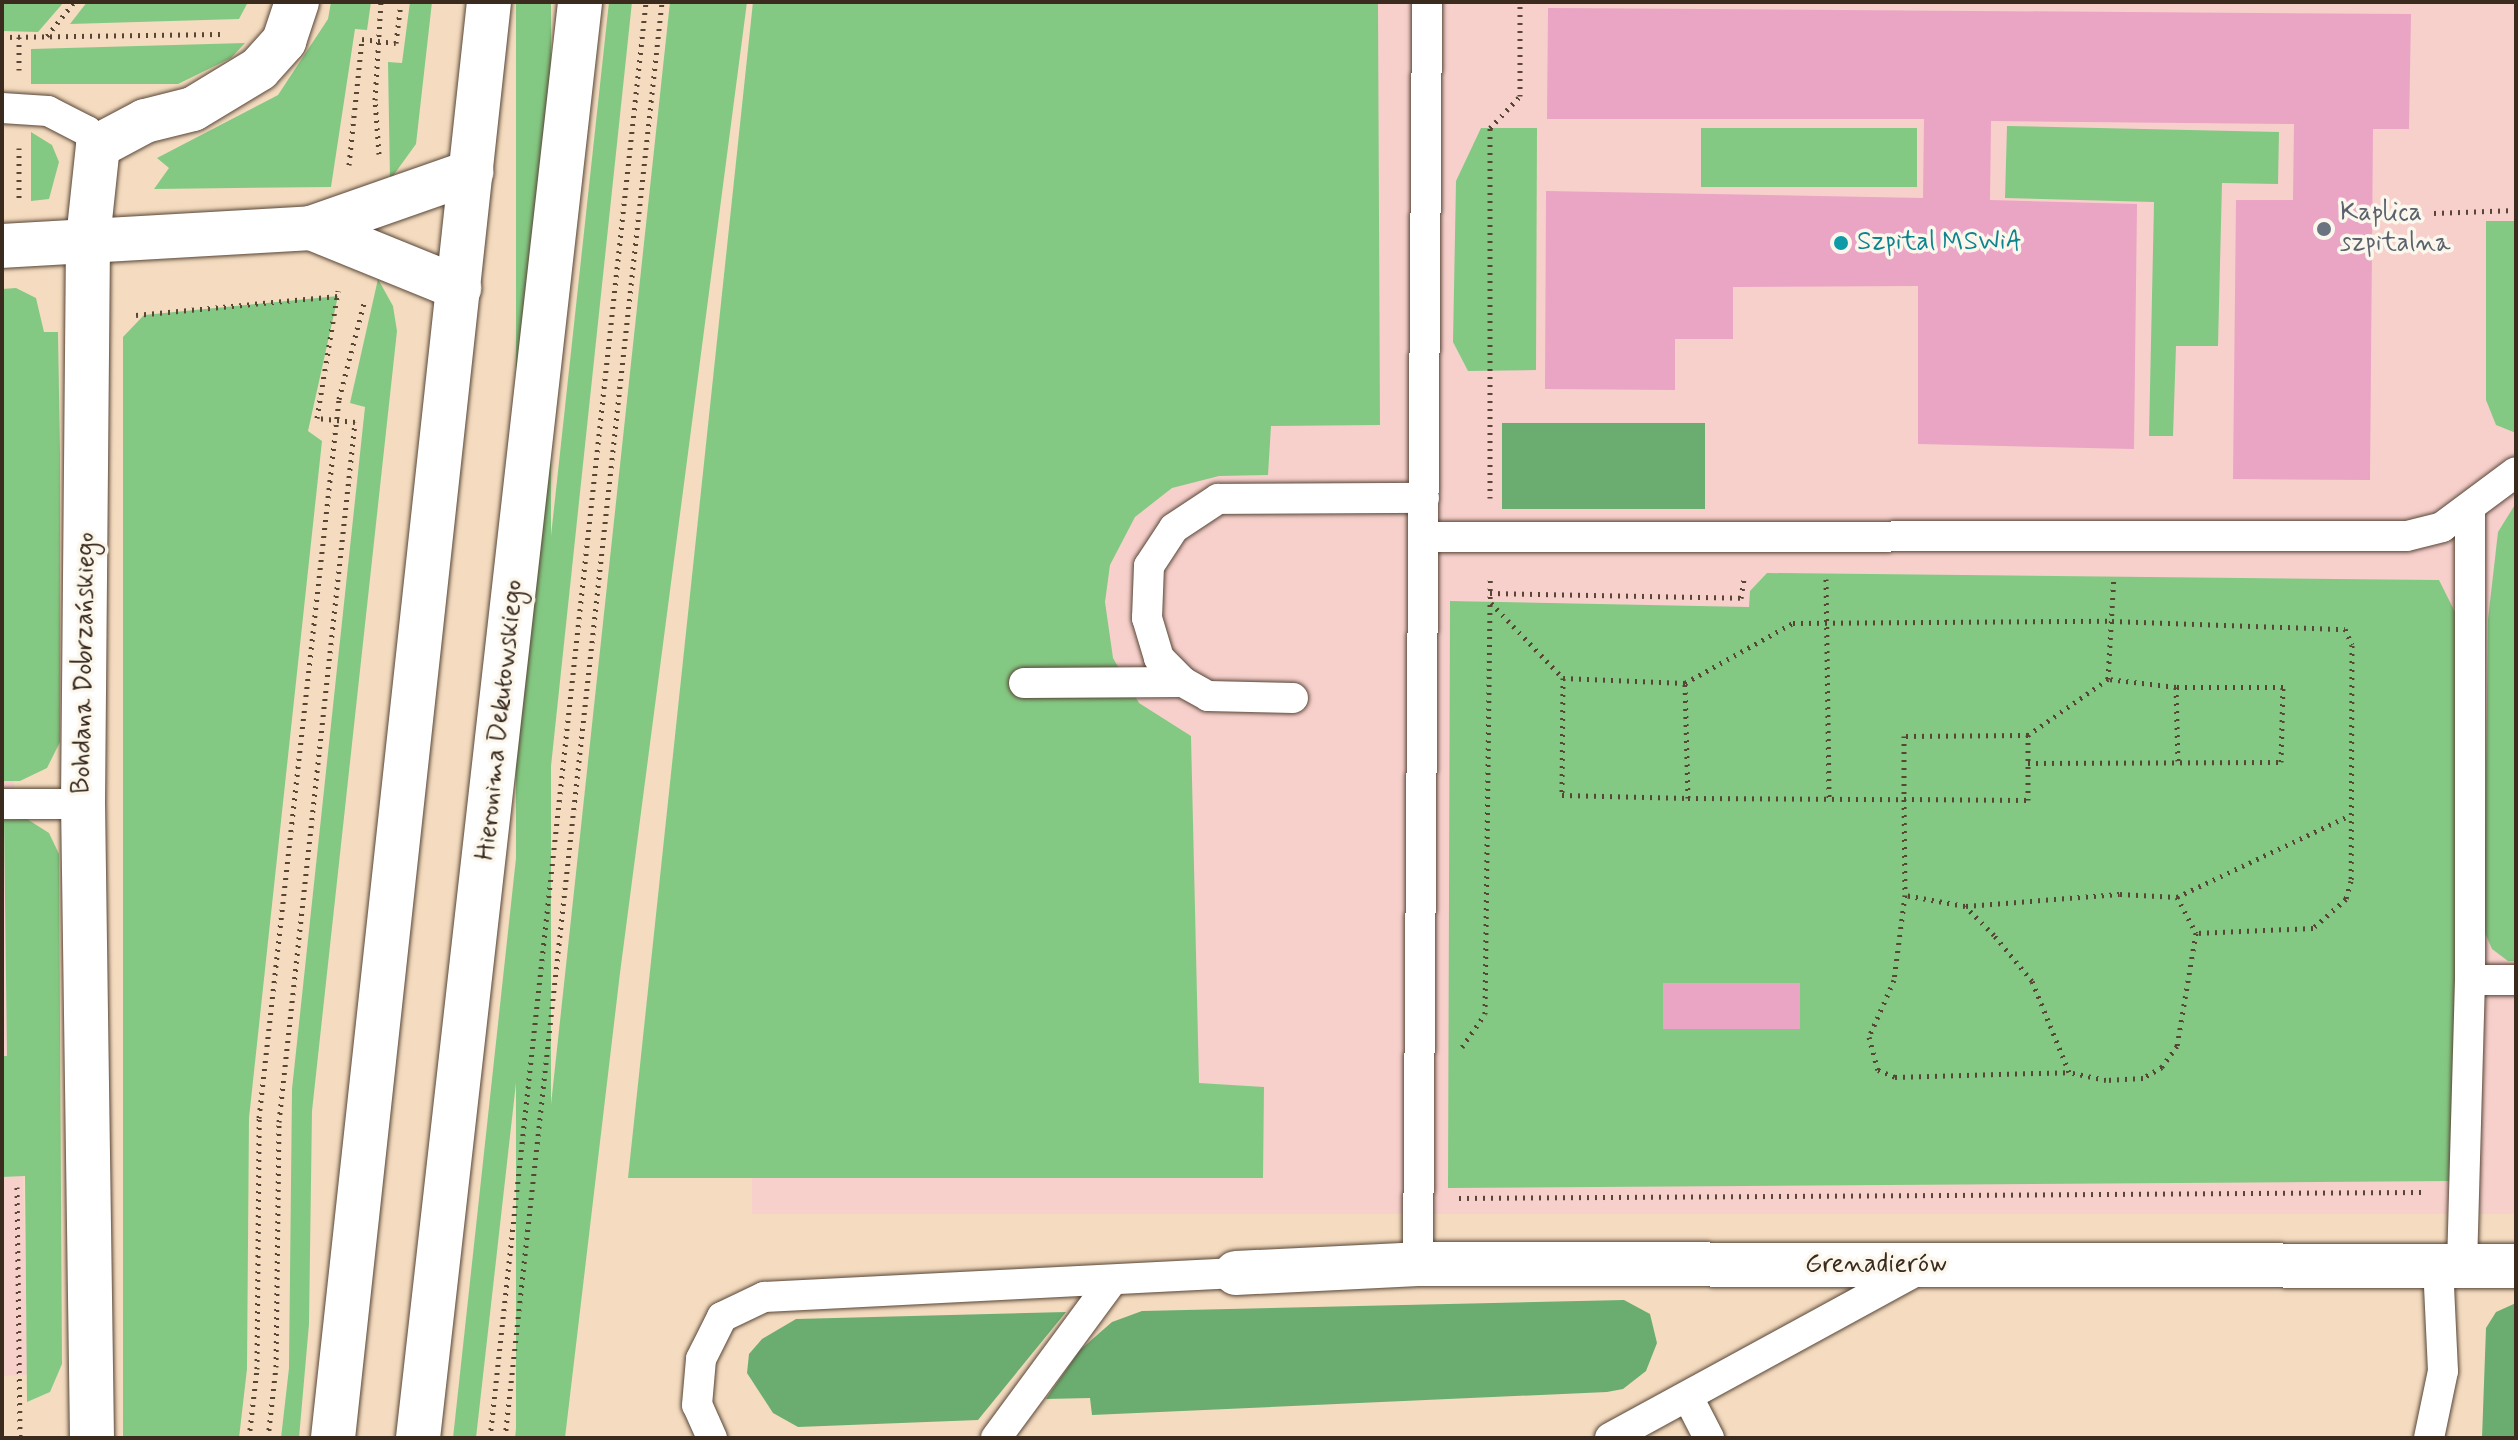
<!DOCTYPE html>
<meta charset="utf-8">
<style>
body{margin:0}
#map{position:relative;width:2518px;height:1440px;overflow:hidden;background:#f5dcc0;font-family:Mynerve,sans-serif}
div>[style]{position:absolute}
.built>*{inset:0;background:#f7d0cc;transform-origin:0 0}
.green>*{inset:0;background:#84c983;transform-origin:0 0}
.forest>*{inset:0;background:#6bad71;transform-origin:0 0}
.building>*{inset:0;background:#eaa4c4;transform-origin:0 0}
.path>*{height:5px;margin-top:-2.5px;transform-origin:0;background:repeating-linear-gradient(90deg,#574536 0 2px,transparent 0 8px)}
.roads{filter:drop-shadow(0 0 2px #574536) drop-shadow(0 0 2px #574536)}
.service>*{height:30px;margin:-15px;padding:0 15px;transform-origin:15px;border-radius:15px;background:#fff}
.minor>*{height:44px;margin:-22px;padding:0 22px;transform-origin:22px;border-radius:22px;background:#fff}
.tertiary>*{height:44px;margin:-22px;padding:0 22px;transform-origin:22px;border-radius:22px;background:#fff}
.dots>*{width:22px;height:22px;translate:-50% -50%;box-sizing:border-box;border:4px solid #fbf7ec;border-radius:50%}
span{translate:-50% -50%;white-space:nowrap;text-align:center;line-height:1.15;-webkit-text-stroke:7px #fbf7ec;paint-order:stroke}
.worship-label{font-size:26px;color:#5b616d}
.left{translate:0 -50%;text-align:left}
.culture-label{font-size:26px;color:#0d838f}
.street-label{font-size:26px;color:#3b2a1e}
.frame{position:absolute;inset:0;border:4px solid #3b2a1e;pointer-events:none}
</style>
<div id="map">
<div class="built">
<i style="left:752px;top:2px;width:1764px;height:1212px"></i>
<i style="clip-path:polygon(2px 289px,28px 1375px,2px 1376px)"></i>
</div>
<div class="green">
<i style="clip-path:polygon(2px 2px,64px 2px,38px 32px,2px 31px)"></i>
<i style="clip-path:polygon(87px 2px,248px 2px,239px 19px,70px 24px)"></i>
<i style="clip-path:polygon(331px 2px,371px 2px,367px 30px,355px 29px,331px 187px,154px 189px,169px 168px,157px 158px,278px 95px,328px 19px)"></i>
<i style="clip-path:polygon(410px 2px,432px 2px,416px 144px,390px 180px,388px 62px,402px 63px)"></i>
<i style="left:516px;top:2px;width:35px;height:1445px"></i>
<i style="clip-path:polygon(609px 2px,632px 2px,540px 870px,476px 1438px,453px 1438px)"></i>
<i style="clip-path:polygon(670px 2px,747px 2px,620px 973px,565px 1438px,515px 1438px)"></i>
<i style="clip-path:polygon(753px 2px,1378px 2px,1380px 425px,1271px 426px,1268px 475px,1219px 476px,1172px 488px,1135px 517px,1110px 565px,1105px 602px,1113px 658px,1139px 703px,1191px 736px,1199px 1083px,1264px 1087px,1263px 1178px,628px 1178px)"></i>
<i style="clip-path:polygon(245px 43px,231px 58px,178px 84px,31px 84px,31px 49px)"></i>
<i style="clip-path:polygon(2007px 126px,2279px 132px,2278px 184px,2222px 183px,2218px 346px,2176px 346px,2173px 436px,2149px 436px,2154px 202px,2005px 198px)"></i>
<i style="clip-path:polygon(1481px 128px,1537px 128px,1536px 370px,1468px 371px,1453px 342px,1456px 181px)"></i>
<i style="left:1701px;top:128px;width:216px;height:59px"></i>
<i style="clip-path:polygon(31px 132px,52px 145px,59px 162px,49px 199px,31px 201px)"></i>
<i style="clip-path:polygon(2486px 221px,2516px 221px,2516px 433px,2496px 425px,2486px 400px)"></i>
<i style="clip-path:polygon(378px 279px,393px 306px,397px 331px,312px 1111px,309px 1324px,299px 1438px,281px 1438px,289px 1368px,292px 1089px,365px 407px,350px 403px)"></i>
<i style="clip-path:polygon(16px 288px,36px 298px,44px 332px,58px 332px,60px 454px,60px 742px,47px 768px,20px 781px,2px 781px,2px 289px)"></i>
<i style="clip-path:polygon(338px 296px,308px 431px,322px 441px,249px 1118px,247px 1369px,239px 1438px,123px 1438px,123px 337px,144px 315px)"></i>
<i style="clip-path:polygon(2516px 503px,2516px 961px,2508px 961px,2492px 949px,2484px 931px,2488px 619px,2498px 532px)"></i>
<i style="clip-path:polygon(1767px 573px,2439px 580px,2461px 624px,2452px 1181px,1448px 1188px,1450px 601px,1749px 607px,1750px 591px)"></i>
<i style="clip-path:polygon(27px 819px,49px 833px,59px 854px,62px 1364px,50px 1392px,27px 1402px,25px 1176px,2px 1177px,2px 1056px,7px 1056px,4px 820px)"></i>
</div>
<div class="forest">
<i style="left:1705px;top:423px;width:86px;height:203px;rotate:90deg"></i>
<i style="clip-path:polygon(1624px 1300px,1650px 1314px,1657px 1343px,1646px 1371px,1623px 1389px,1607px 1392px,1092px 1415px,1090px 1398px,1046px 1399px,1080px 1350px,1112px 1322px,1142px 1311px)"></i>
<i style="clip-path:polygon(2516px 1303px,2516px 1438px,2482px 1438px,2486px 1328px,2496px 1312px)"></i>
<i style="clip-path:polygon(1066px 1312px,978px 1420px,798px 1427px,773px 1413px,747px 1373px,749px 1354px,762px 1339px,796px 1319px)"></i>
</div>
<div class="building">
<i style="clip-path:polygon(1548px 8px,2411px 14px,2409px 129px,2373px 129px,2370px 480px,2233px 479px,2236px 200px,2293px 200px,2294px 124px,1991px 121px,1990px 200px,2137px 204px,2134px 449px,1918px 444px,1918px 286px,1733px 287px,1733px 339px,1675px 339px,1675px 390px,1545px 389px,1546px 191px,1923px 198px,1924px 119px,1547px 119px)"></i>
<i style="left:1663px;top:983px;width:137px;height:46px"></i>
</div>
<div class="path">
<i style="left:47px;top:36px;width:43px;rotate:-51.5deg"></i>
<i style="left:2px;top:37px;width:218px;rotate:-0.8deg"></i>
<i style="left:19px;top:37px;width:33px;rotate:90deg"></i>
<i style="left:19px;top:148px;width:50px;rotate:90deg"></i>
<i style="left:379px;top:154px;width:54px;rotate:-94.2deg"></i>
<i style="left:375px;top:100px;width:98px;rotate:-86.5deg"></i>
<i style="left:349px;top:165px;width:127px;rotate:-84.1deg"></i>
<i style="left:362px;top:39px;width:34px;rotate:7deg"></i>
<i style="left:396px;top:43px;width:41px;rotate:-83deg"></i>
<i style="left:2434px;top:213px;width:82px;rotate:-2.1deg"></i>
<i style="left:136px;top:315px;width:203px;rotate:-5.4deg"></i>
<i style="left:1490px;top:498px;width:370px;rotate:-90deg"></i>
<i style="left:1490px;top:128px;width:44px;rotate:-46.8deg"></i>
<i style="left:1520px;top:96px;width:94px;rotate:-90deg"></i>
<i style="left:1826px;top:579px;width:220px;rotate:89.2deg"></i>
<i style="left:1490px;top:593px;width:251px;rotate:1.1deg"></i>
<i style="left:1741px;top:598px;width:19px;rotate:-81deg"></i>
<i style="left:1491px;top:603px;width:104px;rotate:46.2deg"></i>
<i style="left:1563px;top:678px;width:117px;rotate:90.5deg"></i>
<i style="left:1562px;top:795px;width:126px;rotate:1.4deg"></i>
<i style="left:1688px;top:798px;width:115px;rotate:-91.5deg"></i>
<i style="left:1685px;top:683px;width:122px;rotate:-177.7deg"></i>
<i style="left:2108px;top:679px;width:103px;rotate:-86.7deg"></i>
<i style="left:1685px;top:683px;width:124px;rotate:-29.1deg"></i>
<i style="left:1793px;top:623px;width:319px;rotate:-0.4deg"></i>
<i style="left:2112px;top:621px;width:233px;rotate:2deg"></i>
<i style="left:2345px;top:629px;width:17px;rotate:66deg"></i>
<i style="left:2352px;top:645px;width:236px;rotate:90.2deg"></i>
<i style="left:2351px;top:881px;width:19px;rotate:106deg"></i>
<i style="left:2346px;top:899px;width:44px;rotate:138.7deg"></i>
<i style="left:2313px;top:928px;width:117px;rotate:177.6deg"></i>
<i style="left:2196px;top:933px;width:115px;rotate:99.5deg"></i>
<i style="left:2177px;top:1046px;width:26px;rotate:126deg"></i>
<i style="left:2162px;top:1067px;width:22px;rotate:150deg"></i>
<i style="left:2143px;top:1078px;width:37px;rotate:177deg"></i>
<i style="left:2106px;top:1080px;width:38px;rotate:-168deg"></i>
<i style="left:2176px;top:687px;width:74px;rotate:88.5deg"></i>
<i style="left:2028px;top:763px;width:253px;rotate:-0.2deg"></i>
<i style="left:2281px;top:762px;width:75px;rotate:-88.5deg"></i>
<i style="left:2283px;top:687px;width:107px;rotate:180deg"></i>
<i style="left:2176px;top:687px;width:68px;rotate:-173.3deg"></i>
<i style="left:2108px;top:679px;width:98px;rotate:145deg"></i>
<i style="left:1688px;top:798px;width:216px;rotate:0.3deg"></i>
<i style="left:1904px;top:799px;width:124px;rotate:0.5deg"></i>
<i style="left:2028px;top:800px;width:65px;rotate:-90deg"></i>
<i style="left:2028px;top:735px;width:124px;rotate:179.5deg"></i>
<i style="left:1904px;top:736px;width:63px;rotate:90deg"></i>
<i style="left:1904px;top:799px;width:96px;rotate:89.4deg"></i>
<i style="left:1905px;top:895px;width:86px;rotate:97.4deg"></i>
<i style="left:1894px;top:980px;width:62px;rotate:113.7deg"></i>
<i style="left:1869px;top:1037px;width:34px;rotate:75deg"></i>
<i style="left:1878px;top:1070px;width:18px;rotate:22deg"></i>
<i style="left:1895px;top:1077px;width:174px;rotate:-1.6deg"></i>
<i style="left:2069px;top:1072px;width:98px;rotate:-112.1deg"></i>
<i style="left:2032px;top:981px;width:60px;rotate:-129.6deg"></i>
<i style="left:1994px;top:935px;width:41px;rotate:-135deg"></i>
<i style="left:1965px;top:906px;width:61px;rotate:-169.6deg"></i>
<i style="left:2177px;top:897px;width:41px;rotate:62.2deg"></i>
<i style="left:1966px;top:906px;width:154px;rotate:-4.5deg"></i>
<i style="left:2120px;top:894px;width:57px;rotate:3deg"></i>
<i style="left:2177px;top:897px;width:189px;rotate:-25.3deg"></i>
<i style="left:1462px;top:1047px;width:40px;rotate:-55.1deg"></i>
<i style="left:1485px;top:1014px;width:438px;rotate:-89.3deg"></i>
<i style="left:17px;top:1187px;width:251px;rotate:89.3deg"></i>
<i style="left:1459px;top:1198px;width:966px;rotate:-0.36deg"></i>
<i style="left:249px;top:1438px;width:69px;rotate:-83.4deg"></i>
<i style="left:257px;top:1369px;width:251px;rotate:-89.5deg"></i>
<i style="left:259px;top:1118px;width:723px;rotate:-83.65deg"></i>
<i style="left:339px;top:399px;width:103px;rotate:-75.4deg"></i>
<i style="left:268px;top:1438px;width:71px;rotate:-83.6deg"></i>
<i style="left:276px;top:1367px;width:245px;rotate:-89.3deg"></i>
<i style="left:279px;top:1122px;width:704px;rotate:-83.8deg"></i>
<i style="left:355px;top:422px;width:38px;rotate:-174deg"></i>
<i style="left:317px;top:418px;width:129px;rotate:-80.6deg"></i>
<i style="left:490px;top:1438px;width:1444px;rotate:-83.8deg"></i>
<i style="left:505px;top:1438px;width:1445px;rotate:-83.76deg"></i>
</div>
<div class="roads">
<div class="service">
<i style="left:2px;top:108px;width:46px;rotate:3.7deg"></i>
<i style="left:48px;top:111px;width:44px;rotate:27.1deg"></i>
<i style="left:87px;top:131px;width:19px;rotate:54deg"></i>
<i style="left:1424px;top:537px;width:983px;rotate:-0.06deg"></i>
<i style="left:2407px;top:536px;width:36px;rotate:-14deg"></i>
<i style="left:2442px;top:527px;width:92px;rotate:-36.6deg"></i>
<i style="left:1024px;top:683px;width:159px;rotate:-0.4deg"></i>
<i style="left:1293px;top:698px;width:85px;rotate:-178.7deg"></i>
<i style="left:1208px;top:696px;width:29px;rotate:-151deg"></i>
<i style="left:1183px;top:682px;width:34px;rotate:-135deg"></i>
<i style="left:1159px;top:658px;width:42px;rotate:-106.7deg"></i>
<i style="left:1147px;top:618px;width:52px;rotate:-87.8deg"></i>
<i style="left:1149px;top:566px;width:45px;rotate:-56.7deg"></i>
<i style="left:1174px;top:528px;width:53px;rotate:-33.4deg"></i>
<i style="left:1218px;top:499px;width:206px;rotate:-0.3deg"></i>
<i style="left:2px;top:804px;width:81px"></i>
<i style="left:2470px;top:980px;width:46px"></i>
<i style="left:1418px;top:1264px;width:1262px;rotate:-89.59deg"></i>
<i style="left:2462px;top:1266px;width:286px;rotate:-88.4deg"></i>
<i style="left:2470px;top:980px;width:471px;rotate:-90deg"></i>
<i style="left:1689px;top:1399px;width:44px;rotate:62.9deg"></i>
<i style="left:712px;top:1438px;width:36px;rotate:-114deg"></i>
<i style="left:697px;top:1405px;width:46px;rotate:-85deg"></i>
<i style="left:701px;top:1359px;width:47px;rotate:-63.4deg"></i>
<i style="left:722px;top:1317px;width:47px;rotate:-25.5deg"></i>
<i style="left:764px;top:1297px;width:473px;rotate:-2.9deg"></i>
<i style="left:996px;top:1438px;width:194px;rotate:-53.6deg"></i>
<i style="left:1610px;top:1438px;width:358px;rotate:-28.6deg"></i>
<i style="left:2429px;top:1438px;width:68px;rotate:-78.2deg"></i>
<i style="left:2443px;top:1371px;width:105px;rotate:-92.7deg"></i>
</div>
<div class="minor">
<i style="left:311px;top:228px;width:160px;rotate:22.1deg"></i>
<i style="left:2px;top:246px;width:310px;rotate:-3.3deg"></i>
<i style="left:311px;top:228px;width:170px;rotate:-19.3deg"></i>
<i style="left:1236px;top:1273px;width:182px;rotate:-2.8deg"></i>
<i style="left:1418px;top:1264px;width:1098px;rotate:0.1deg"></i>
<i style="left:92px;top:1438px;width:634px;rotate:-90.81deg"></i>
<i style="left:83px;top:804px;width:565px;rotate:-89.49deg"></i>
<i style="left:88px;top:239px;width:94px;rotate:-83.9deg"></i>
<i style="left:98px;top:146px;width:53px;rotate:-28deg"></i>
<i style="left:145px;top:121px;width:49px;rotate:-14deg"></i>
<i style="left:193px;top:109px;width:77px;rotate:-31.2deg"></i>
<i style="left:259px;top:69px;width:38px;rotate:-48deg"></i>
<i style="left:284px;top:41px;width:41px;rotate:-71.6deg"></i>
</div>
<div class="tertiary">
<i style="left:333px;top:1438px;width:1444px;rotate:-83.8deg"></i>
<i style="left:418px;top:1438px;width:1445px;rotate:-83.56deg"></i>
</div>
</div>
<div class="dots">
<i style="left:2324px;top:229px;background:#6b7280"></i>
<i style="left:1841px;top:243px;background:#0f9aa8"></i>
</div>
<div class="worship-label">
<span class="left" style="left:2340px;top:229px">Kaplica<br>szpitalna</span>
</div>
<div class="culture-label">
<span class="left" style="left:1857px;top:243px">Szpital MSWiA</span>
</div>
<div class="street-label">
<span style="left:85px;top:663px;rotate:-89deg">Bohdana Dobrzańskiego</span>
<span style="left:501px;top:720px;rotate:-84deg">Hieronima Dekutowskiego</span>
<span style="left:1876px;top:1265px">Grenadierów</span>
</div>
<div class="frame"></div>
</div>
